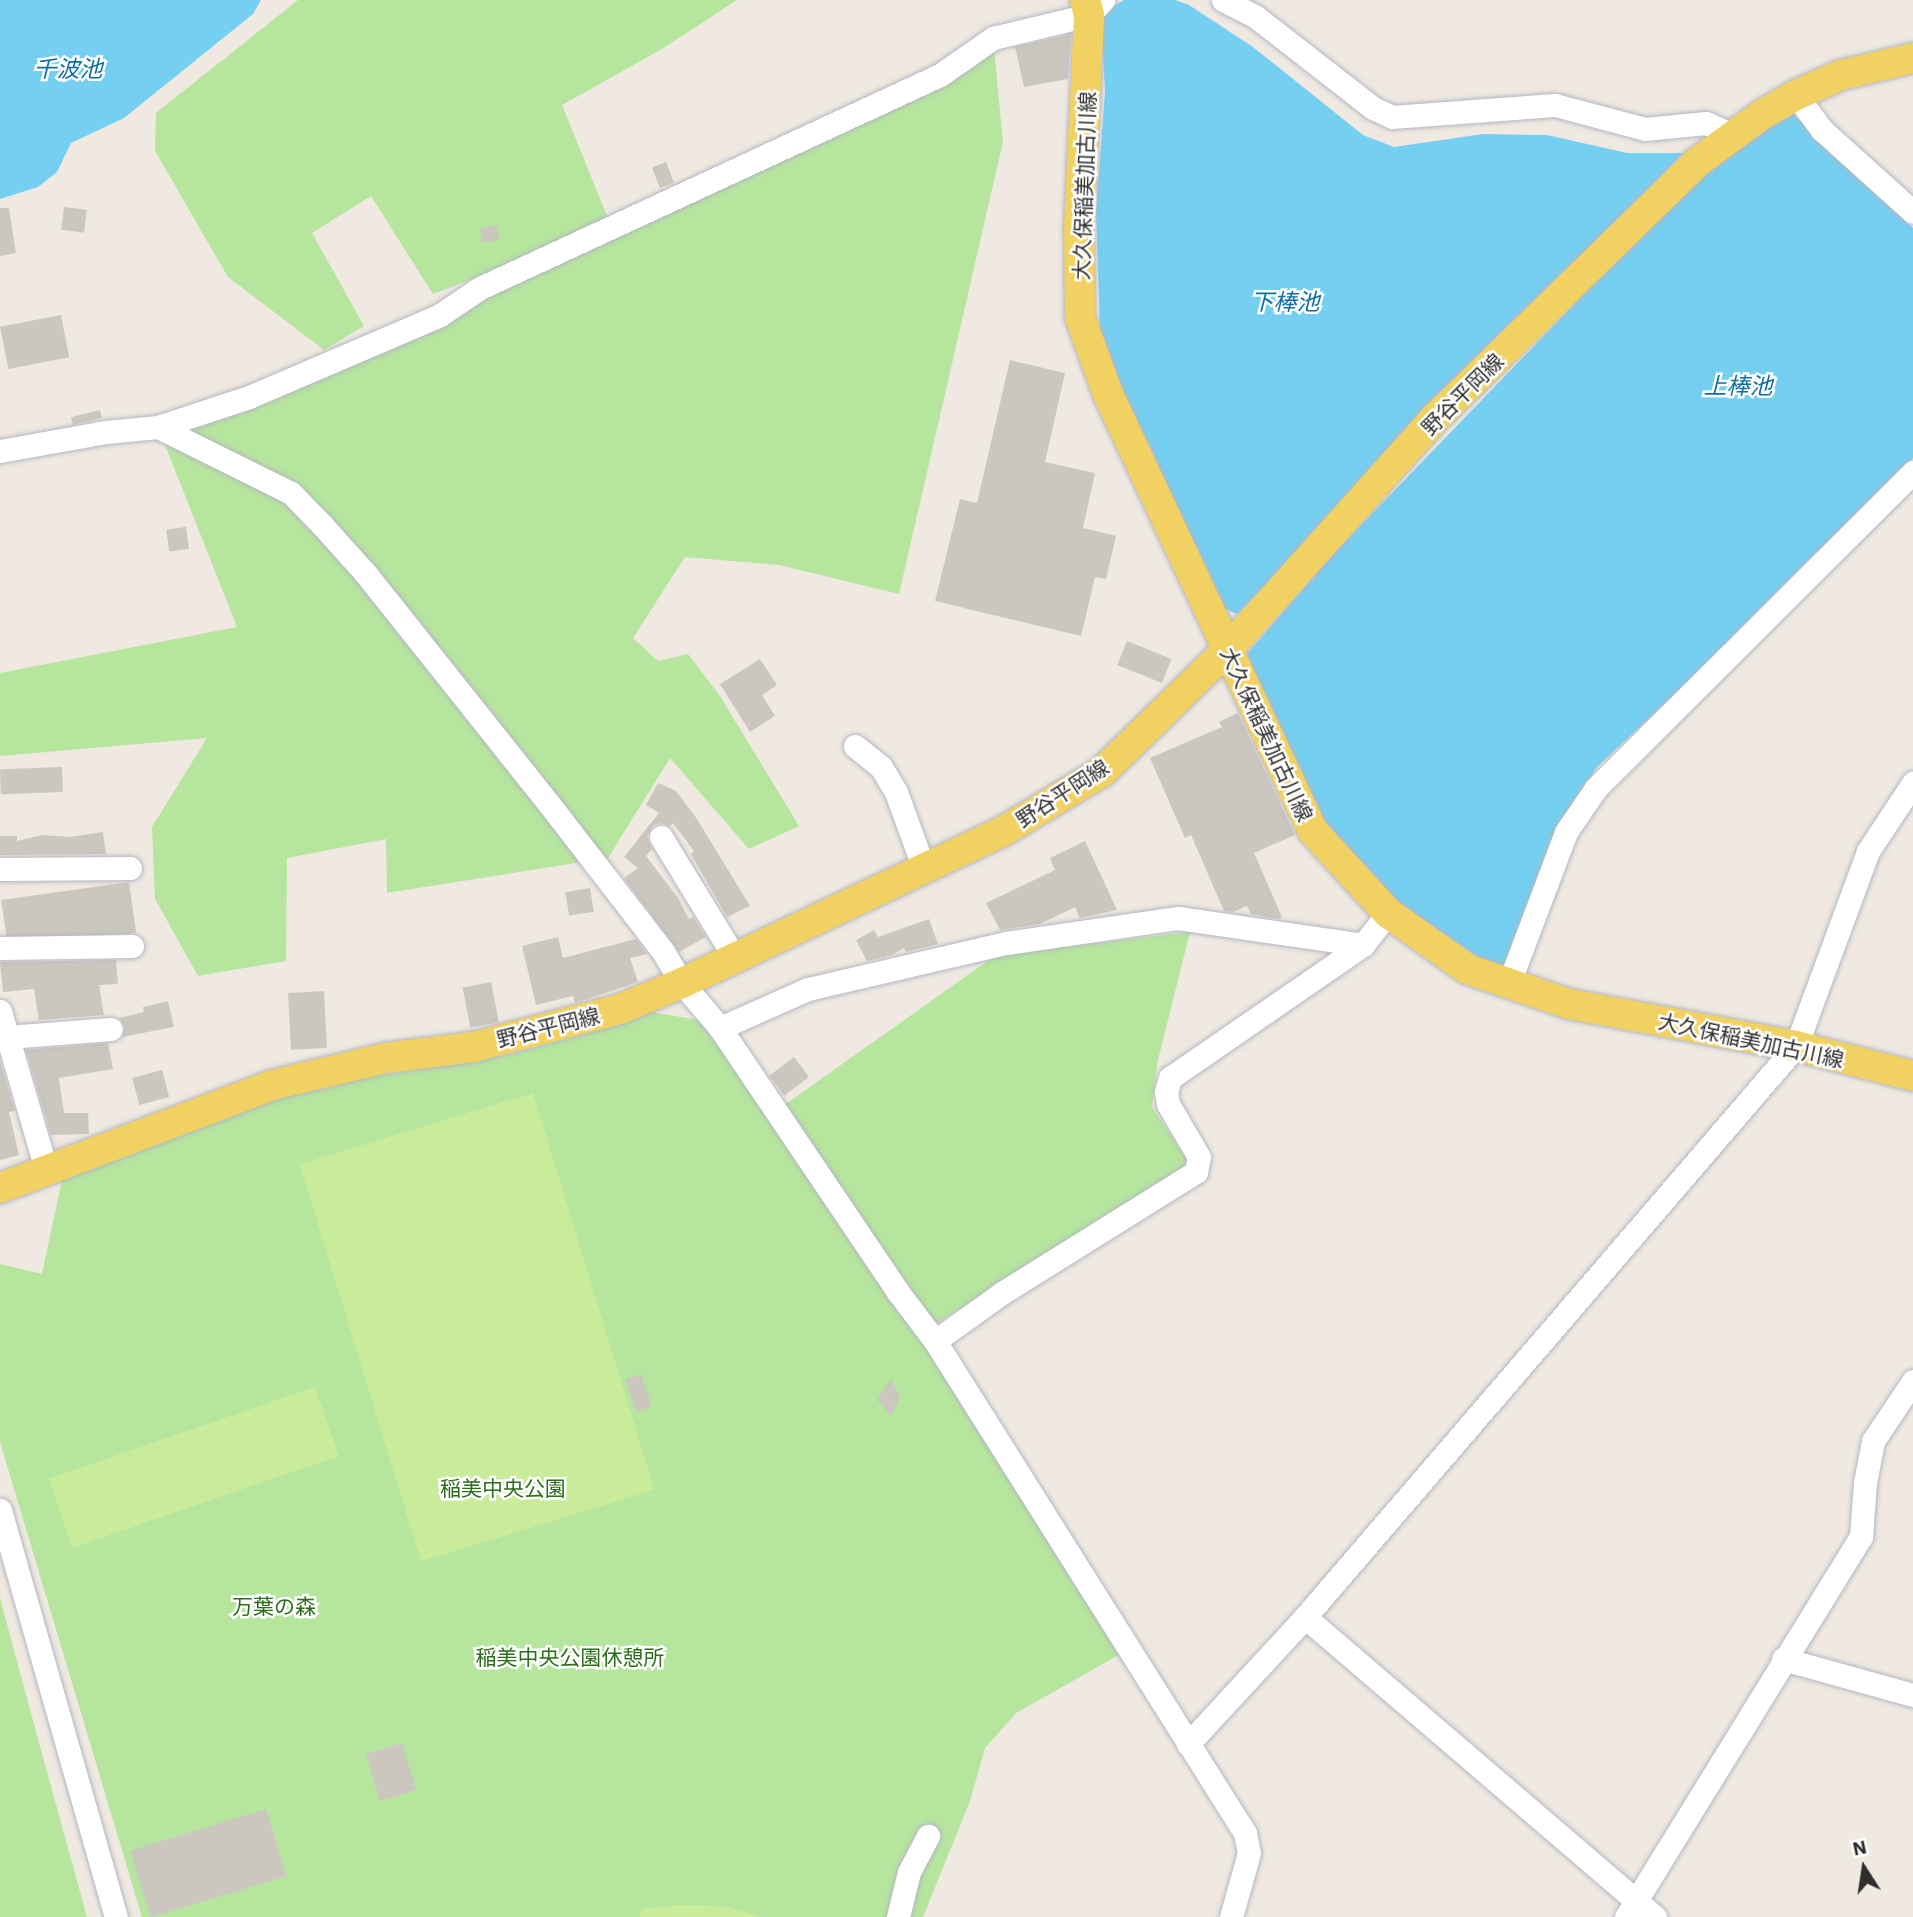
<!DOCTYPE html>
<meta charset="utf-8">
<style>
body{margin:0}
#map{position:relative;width:1913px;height:1917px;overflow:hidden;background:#efe9e1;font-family:"IBM Plex Sans","Noto Sans JP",sans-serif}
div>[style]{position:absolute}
.green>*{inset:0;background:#b6e59e}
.pitch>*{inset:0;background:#c9ec9a;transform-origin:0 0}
.water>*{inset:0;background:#75cff0}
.building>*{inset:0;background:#cbc7bf;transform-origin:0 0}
.roads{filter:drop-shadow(0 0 2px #b4b7c1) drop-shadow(0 0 2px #b4b7c1)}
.minor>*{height:23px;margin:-11.5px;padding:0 11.5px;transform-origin:11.5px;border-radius:11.5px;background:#fff}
.major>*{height:30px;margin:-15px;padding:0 15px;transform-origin:15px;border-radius:15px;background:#f2d163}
span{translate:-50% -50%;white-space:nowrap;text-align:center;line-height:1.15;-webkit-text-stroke:5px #fff;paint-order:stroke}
.street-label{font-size:21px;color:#2e2e2e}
.park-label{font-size:21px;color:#2c6e1b}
.water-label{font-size:23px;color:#0d6fa3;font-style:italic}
.north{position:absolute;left:1829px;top:1833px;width:70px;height:70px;-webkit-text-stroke:5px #fff;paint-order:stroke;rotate:348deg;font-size:19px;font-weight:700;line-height:28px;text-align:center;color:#2e2e2e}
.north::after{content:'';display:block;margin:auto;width:24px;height:32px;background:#2e2e2e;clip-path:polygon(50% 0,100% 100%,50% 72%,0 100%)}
</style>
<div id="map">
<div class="green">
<i style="clip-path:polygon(298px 0,737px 0,662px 49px,562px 105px,611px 226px,433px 294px,371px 196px,312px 233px,364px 326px,324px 350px,228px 277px,155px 151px,156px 113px)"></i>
<i style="clip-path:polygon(993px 38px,1003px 142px,899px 594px,779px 565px,685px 557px,633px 638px,658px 661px,688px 654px,720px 696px,799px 826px,749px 849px,670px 758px,608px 858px,387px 893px,386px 839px,287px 858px,286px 961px,198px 976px,155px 899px,152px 827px,207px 738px,0 756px,0 673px,237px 627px,158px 427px,358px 351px)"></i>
<i style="clip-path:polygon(1190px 932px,1157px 1064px,1152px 1107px,1191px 1165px,935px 1324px,783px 1106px,996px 955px)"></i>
<i style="clip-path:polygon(645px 1011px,705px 1021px,890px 1293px,1124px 1652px,1016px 1713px,985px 1748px,970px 1801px,923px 1917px,142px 1917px,0 1442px,0 1264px,42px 1274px,62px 1180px,276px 1092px,508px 1055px,578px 1036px)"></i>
<i style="clip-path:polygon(0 1598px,35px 1728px,87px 1917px,0 1917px)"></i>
</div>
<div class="pitch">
<i style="left:533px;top:1093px;width:415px;height:244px;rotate:73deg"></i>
<i style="left:315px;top:1387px;width:73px;height:282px;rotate:71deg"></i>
<i style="clip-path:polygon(677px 1905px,726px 1906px,761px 1917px,639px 1917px,642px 1909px)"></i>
</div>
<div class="water">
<i style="clip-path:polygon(0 0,261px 0,253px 14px,124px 118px,71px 143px,57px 172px,38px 187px,0 199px)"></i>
<i style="clip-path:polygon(1124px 0,1175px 0,1189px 5px,1253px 47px,1363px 135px,1394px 147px,1483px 134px,1547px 135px,1627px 153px,1683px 153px,1237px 614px,1221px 607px,1126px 402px,1100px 331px,1096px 212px,1105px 91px,1101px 20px,1110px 8px)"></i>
<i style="clip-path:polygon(1793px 114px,1913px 228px,1913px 458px,1730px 642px,1597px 767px,1558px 826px,1504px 967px,1481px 959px,1373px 885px,1310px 811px,1245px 656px,1337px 550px,1699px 175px,1722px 155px)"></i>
</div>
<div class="building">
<i style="clip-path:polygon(1071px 34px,1068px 79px,1024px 87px,1015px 47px)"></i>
<i style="left:666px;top:162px;width:22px;height:15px;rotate:69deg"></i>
<i style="left:64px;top:207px;width:23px;height:23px;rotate:7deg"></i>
<i style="clip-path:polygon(0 208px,9px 208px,16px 253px,0 256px)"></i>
<i style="left:497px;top:225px;width:15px;height:18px;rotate:79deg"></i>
<i style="left:61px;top:315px;width:43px;height:62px;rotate:79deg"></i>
<i style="clip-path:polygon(1010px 360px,1065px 373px,1045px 462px,1095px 473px,1083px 528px,1116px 536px,1106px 579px,1095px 577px,1081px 636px,935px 601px,960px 499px,977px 503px)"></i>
<i style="left:100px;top:410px;width:8px;height:30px;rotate:76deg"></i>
<i style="left:186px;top:527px;width:22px;height:20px;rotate:82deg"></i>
<i style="left:1127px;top:641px;width:48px;height:26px;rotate:22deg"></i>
<i style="clip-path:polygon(760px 659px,777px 685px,762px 695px,775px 716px,750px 732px,720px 684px)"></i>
<i style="clip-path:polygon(1238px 713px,1295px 835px,1254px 853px,1282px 917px,1278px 919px,1251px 914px,1247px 906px,1233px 912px,1224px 911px,1191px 835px,1185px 838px,1150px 758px,1222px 727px,1219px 722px)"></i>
<i style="left:62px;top:767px;width:25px;height:62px;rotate:88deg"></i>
<i style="clip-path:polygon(658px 783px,676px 791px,697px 819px,750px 906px,727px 917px,691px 854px,694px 851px,673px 823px,670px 826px,661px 823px,653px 825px,647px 837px,652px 849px,646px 856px,678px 898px,689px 919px,693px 917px,706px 937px,679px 952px,624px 878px,638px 868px,624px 857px,659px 813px,646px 805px)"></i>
<i style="clip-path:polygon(103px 832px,106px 854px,0 855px,0 836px,17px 836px,17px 841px,42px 835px,70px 837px)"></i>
<i style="clip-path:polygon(1085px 841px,1117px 910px,1080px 918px,1075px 907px,1040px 924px,1000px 930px,986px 903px,1055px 870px,1050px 858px)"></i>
<i style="left:129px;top:882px;width:51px;height:129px;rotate:82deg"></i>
<i style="left:590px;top:888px;width:24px;height:25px;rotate:81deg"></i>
<i style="clip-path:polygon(929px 919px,938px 944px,906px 952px,904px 948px,892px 955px,867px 961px,856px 940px,874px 930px,878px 937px)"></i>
<i style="clip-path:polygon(558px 937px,563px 958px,636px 939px,647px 954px,630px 958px,638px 982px,575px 1003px,573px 996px,536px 1005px,522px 946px)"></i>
<i style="clip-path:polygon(116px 960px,118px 984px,99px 985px,104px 1015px,39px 1020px,34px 989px,3px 992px,0 962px)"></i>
<i style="left:491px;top:982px;width:41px;height:29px;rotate:79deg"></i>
<i style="left:324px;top:991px;width:57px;height:36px;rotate:87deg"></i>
<i style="clip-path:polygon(168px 1001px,174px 1027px,122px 1037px,125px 1027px,119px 1018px,144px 1012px,143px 1007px)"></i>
<i style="clip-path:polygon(108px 1043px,113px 1069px,59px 1078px,64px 1113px,88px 1113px,89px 1134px,51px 1135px,26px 1050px)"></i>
<i style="left:794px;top:1057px;width:25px;height:31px;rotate:53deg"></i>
<i style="clip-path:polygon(0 1061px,15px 1111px,9px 1112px,19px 1155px,0 1160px)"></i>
<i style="left:162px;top:1070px;width:28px;height:31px;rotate:75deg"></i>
<i style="left:641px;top:1374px;width:34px;height:17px;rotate:71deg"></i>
<i style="clip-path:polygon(891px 1379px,900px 1397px,891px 1416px,877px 1400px)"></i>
<i style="left:402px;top:1743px;width:49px;height:38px;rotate:73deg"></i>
<i style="left:266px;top:1809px;width:70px;height:142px;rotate:73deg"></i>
</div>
<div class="roads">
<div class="minor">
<i style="left:1223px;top:0;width:37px;rotate:27deg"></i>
<i style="left:1256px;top:17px;width:148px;rotate:37.9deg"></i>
<i style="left:1373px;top:108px;width:21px;rotate:25deg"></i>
<i style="left:1392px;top:117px;width:163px;rotate:-4.2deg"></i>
<i style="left:1555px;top:105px;width:93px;rotate:14.9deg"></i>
<i style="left:1645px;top:129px;width:61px;rotate:-5.6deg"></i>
<i style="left:1706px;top:123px;width:30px;rotate:24deg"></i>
<i style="left:1796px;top:95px;width:44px;rotate:53.4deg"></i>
<i style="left:1822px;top:130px;width:122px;rotate:42deg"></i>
<i style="left:158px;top:427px;width:148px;rotate:26.4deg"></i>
<i style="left:291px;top:493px;width:45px;rotate:45.9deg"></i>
<i style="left:322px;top:525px;width:66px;rotate:48.1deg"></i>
<i style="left:366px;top:574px;width:305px;rotate:51.5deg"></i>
<i style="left:556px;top:813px;width:173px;rotate:52.3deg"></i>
<i style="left:662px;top:950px;width:39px;rotate:59deg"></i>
<i style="left:682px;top:983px;width:59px;rotate:49.8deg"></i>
<i style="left:720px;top:1028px;width:318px;rotate:56deg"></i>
<i style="left:898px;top:1292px;width:61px;rotate:52.9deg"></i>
<i style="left:935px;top:1341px;width:582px;rotate:57.79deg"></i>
<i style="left:1245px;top:1833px;width:20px;rotate:79deg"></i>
<i style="left:1249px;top:1853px;width:66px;rotate:105.7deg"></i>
<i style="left:0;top:451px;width:108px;rotate:-10.2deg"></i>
<i style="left:106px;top:432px;width:52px;rotate:-5.5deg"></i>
<i style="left:158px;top:427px;width:96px;rotate:-18.2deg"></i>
<i style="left:249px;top:397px;width:208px;rotate:-23.2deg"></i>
<i style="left:440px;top:315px;width:48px;rotate:-34deg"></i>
<i style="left:480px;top:288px;width:507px;rotate:-24.85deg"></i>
<i style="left:940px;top:75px;width:65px;rotate:-34.9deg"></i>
<i style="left:993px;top:38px;width:99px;rotate:-13.5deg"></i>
<i style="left:1089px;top:15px;width:21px;rotate:-47deg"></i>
<i style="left:855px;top:746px;width:33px;rotate:39deg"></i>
<i style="left:881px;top:767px;width:29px;rotate:59deg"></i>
<i style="left:896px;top:792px;width:82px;rotate:70deg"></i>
<i style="left:661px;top:837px;width:142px;rotate:58.6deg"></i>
<i style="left:0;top:869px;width:130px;rotate:-0.4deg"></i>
<i style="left:0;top:948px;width:132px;rotate:-0.9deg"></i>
<i style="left:1509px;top:983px;width:161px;rotate:-69.3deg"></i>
<i style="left:1566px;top:832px;width:53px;rotate:-55.7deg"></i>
<i style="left:1596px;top:788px;width:448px;rotate:-44.9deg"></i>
<i style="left:0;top:1011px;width:165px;rotate:73.8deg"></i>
<i style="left:720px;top:1028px;width:96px;rotate:-23.9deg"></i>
<i style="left:808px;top:989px;width:203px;rotate:-13.1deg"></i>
<i style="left:1006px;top:943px;width:174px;rotate:-8.3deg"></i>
<i style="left:1178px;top:918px;width:187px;rotate:8.3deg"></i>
<i style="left:1363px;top:945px;width:41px;rotate:-52deg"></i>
<i style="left:7px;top:1037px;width:104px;rotate:-4.4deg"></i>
<i style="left:935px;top:1341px;width:82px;rotate:-35.6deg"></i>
<i style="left:1002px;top:1293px;width:229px;rotate:-32deg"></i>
<i style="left:1196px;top:1172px;width:15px;rotate:-79deg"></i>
<i style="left:1199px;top:1157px;width:61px;rotate:-120.3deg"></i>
<i style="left:1168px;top:1104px;width:12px;rotate:-99deg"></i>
<i style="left:1166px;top:1092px;width:15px;rotate:-74deg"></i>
<i style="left:1170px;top:1078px;width:234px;rotate:-34.6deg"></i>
<i style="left:0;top:1510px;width:423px;rotate:74.1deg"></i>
<i style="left:1305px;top:1617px;width:461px;rotate:40.6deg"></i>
<i style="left:1783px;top:1659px;width:135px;rotate:15.5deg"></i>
<i style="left:1188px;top:1744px;width:173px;rotate:-47.3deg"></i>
<i style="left:1305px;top:1617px;width:753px;rotate:-49.31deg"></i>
<i style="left:1796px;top:1046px;width:208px;rotate:-69.7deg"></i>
<i style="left:1868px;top:851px;width:82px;rotate:-56.5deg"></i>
<i style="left:898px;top:1917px;width:46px;rotate:-76.3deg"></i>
<i style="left:909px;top:1872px;width:41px;rotate:-62.2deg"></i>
<i style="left:1626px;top:1917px;width:447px;rotate:-58.3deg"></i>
<i style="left:1861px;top:1537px;width:54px;rotate:-85.8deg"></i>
<i style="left:1865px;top:1483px;width:43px;rotate:-79.2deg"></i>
<i style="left:1873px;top:1441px;width:72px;rotate:-56.3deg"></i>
</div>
<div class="major">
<i style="left:1085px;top:0;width:16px;rotate:75deg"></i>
<i style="left:1089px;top:15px;width:209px;rotate:92.7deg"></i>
<i style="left:1079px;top:224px;width:93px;rotate:89.4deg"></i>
<i style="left:1080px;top:317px;width:82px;rotate:70deg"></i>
<i style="left:1108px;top:394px;width:481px;rotate:64.9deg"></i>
<i style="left:1312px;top:830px;width:113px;rotate:47.5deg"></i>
<i style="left:1388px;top:913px;width:97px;rotate:35.3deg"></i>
<i style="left:1467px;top:969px;width:108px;rotate:18.9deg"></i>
<i style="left:1569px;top:1004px;width:231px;rotate:10.5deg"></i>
<i style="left:1796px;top:1046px;width:121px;rotate:14.4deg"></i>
<i style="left:0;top:1188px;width:291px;rotate:-20.7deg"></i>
<i style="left:272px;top:1085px;width:116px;rotate:-13.4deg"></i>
<i style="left:385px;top:1058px;width:89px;rotate:-7.1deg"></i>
<i style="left:473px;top:1047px;width:152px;rotate:-14.5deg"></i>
<i style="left:620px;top:1009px;width:67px;rotate:-22.8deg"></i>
<i style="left:682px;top:983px;width:354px;rotate:-25.3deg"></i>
<i style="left:1002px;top:832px;width:117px;rotate:-31deg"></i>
<i style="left:1102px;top:772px;width:175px;rotate:-44.3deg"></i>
<i style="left:1227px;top:650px;width:310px;rotate:-48.1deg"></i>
<i style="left:1434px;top:419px;width:366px;rotate:-44.3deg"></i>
<i style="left:1696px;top:163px;width:83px;rotate:-36.2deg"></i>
<i style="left:1763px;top:114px;width:38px;rotate:-30deg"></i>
<i style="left:1796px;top:95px;width:49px;rotate:-24deg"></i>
<i style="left:1841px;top:75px;width:74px;rotate:-13.3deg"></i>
</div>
</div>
<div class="street-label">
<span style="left:1084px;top:186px;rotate:-88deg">大久保稲美加古川線</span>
<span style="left:1462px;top:394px;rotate:-45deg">野谷平岡線</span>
<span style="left:1267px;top:734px;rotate:65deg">大久保稲美加古川線</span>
<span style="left:1062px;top:793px;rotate:-33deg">野谷平岡線</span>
<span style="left:548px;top:1027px;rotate:-14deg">野谷平岡線</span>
<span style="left:1751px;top:1040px;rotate:12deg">大久保稲美加古川線</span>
</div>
<div class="park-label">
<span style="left:503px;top:1488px">稲美中央公園</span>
<span style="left:274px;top:1606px">万葉の森</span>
<span style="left:570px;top:1657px">稲美中央公園休憩所</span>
</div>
<div class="water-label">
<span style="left:68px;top:68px">千波池</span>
<span style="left:1285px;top:301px">下棒池</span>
<span style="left:1738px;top:385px">上棒池</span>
</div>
<div class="north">N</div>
</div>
